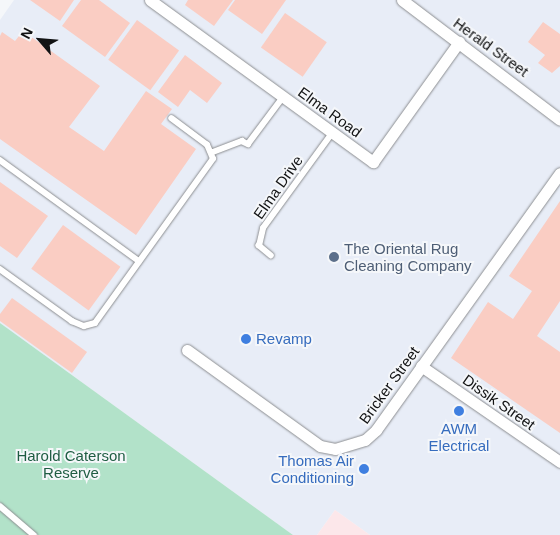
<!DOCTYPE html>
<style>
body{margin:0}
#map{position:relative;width:560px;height:535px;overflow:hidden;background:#f5f7fa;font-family:Arial,sans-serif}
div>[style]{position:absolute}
.built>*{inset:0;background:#e8edf7}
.education>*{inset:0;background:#fce7ea}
.green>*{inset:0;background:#b2e2c9}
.building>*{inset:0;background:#facdc3;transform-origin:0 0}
.roads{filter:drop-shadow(0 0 1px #8c8e91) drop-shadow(0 0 1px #8c8e91)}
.service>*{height:5.5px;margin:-2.75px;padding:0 2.75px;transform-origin:2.75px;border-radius:2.75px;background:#fff}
.minor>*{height:11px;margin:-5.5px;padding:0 5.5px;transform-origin:5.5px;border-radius:5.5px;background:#fff}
.dots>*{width:14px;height:14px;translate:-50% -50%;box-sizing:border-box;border:2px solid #f5f7fa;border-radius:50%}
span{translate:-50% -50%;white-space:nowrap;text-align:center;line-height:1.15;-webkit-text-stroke:4px #f5f7fa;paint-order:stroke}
.street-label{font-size:15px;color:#121314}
.service-label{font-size:15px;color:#4e5e75}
.left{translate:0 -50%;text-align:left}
.shop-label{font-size:15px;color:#366cbe}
.right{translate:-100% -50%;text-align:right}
.park-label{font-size:15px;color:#1f5d43}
.north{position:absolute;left:15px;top:15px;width:50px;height:50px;-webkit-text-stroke:4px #f5f7fa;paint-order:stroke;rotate:297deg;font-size:14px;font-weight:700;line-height:20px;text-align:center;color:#121314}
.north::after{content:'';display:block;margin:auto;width:18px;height:22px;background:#121314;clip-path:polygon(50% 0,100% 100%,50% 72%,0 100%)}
</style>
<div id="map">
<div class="built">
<i style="clip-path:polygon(14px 0,560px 0,560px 535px,370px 535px,335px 510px,317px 535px,293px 535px,0 323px,0 20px)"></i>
</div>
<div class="education">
<i style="clip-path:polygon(335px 510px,370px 535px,317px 535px)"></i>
</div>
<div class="green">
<i style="clip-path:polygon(0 323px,293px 535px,0 535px)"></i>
</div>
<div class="building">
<i style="clip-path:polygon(30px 0,74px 0,60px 21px)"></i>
<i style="clip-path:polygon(81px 0,99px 0,130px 23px,105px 57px,62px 26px)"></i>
<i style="clip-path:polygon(188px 0,233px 0,214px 26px,185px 5px)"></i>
<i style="clip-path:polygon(235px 0,286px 0,262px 34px,228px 10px)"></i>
<i style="left:285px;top:13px;width:51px;height:42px;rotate:35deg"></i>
<i style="left:137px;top:20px;width:52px;height:49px;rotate:36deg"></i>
<i style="clip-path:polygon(543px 22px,560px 34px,560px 66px,552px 73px,538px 63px,545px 55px,528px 42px)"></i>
<i style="clip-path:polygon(23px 31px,100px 86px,69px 127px,104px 151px,146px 91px,172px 109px,161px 124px,196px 149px,136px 235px,0 139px,0 36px,2px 32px,15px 41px)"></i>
<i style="clip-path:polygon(185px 55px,222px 83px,207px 103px,190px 90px,178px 107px,158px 92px)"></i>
<i style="clip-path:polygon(0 182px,48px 216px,17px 258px,0 246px)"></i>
<i style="clip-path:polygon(560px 201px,560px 301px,537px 336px,560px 352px,560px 433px,451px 358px,488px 302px,513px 319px,532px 291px,509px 276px)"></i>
<i style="left:63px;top:225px;width:71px;height:54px;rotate:36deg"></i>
<i style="clip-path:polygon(12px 298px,87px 352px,72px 373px,0 321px,0 314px)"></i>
</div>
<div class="roads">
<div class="service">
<i style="left:213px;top:152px;width:31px;rotate:-21deg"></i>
<i style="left:242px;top:141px;width:7px;rotate:27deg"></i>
<i style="left:248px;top:144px;width:59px;rotate:-53.3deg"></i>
<i style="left:0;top:160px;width:172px;rotate:36deg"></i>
<i style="left:271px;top:256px;width:16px;rotate:-140deg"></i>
<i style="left:259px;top:246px;width:18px;rotate:-77deg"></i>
<i style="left:263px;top:228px;width:119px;rotate:-53.9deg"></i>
<i style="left:0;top:269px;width:89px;rotate:35.8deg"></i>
<i style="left:72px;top:321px;width:13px;rotate:23deg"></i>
<i style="left:84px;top:326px;width:11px;rotate:-15deg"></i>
<i style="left:95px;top:323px;width:202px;rotate:-54.3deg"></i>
<i style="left:213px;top:159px;width:15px;rotate:-113deg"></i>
<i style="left:207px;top:145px;width:44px;rotate:-143.4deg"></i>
<i style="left:0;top:506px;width:45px;rotate:40.5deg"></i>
</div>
<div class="minor">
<i style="left:150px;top:0;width:276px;rotate:36deg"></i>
<i style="left:373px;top:162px;width:148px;rotate:-54.4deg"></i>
<i style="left:402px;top:0;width:198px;rotate:37.2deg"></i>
<i style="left:187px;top:350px;width:164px;rotate:35.8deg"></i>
<i style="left:320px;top:446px;width:15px;rotate:11deg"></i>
<i style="left:335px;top:449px;width:31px;rotate:-17deg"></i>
<i style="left:365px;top:440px;width:15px;rotate:-42deg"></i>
<i style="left:376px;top:430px;width:316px;rotate:-54.4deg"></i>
<i style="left:421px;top:366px;width:169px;rotate:34.6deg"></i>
</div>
</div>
<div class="dots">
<i style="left:334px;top:257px;background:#5c6f8a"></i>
<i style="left:246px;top:339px;background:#3f7fe0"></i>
<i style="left:459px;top:411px;background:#3f7fe0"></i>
<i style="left:364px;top:469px;background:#3f7fe0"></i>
</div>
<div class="street-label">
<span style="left:491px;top:47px;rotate:36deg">Herald Street</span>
<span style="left:330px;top:112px;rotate:36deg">Elma Road</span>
<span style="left:278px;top:187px;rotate:-55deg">Elma Drive</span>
<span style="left:389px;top:385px;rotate:-54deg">Bricker Street</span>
<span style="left:499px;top:402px;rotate:35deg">Dissik Street</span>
</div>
<div class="service-label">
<span class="left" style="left:344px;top:257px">The Oriental Rug<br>Cleaning Company</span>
</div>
<div class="shop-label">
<span class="left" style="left:256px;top:339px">Revamp</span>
<span style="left:459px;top:437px">AWM<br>Electrical</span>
<span class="right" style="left:354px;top:469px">Thomas Air<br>Conditioning</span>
</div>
<div class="park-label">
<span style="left:71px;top:464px">Harold Caterson<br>Reserve</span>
</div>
<div class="north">N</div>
</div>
